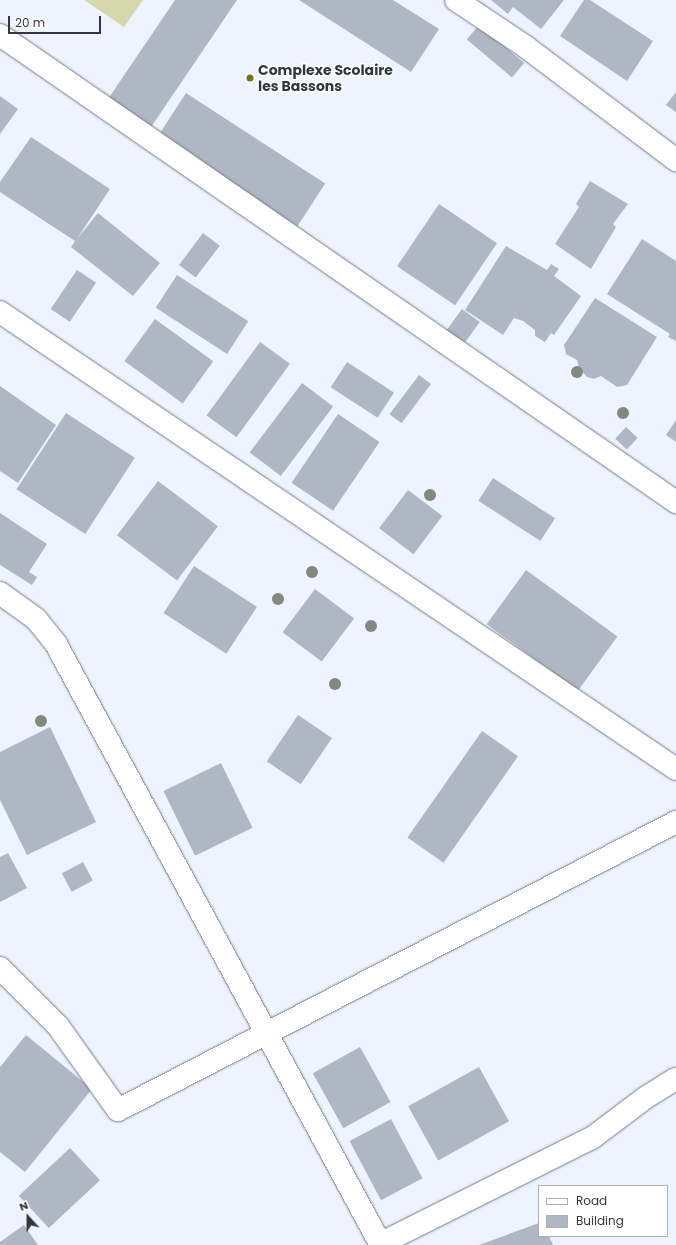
<!DOCTYPE html>
<style>
body{margin:0}
#map{position:relative;width:676px;height:1245px;overflow:hidden;background:#edf4ff;font-family:Poppins,sans-serif}
div>[style]{position:absolute}
.green>*{inset:0;background:#d6d8ab}
.building>*{inset:0;background:#b0b7c4;transform-origin:0 0}
.roads{filter:drop-shadow(0 0 1px #747b87) drop-shadow(0 0 1px #747b87)}
.minor>*{height:22px;margin:-11px;padding:0 11px;transform-origin:11px;border-radius:11px;background:#fff}
.trees>*{width:12px;height:12px;margin:-6px;border-radius:50%;background:#84887d}
.dots>*{width:11px;height:11px;translate:-50% -50%;box-sizing:border-box;border:2px solid #fff;border-radius:50%}
span{translate:-50% -50%;white-space:nowrap;text-align:center;line-height:1.15;-webkit-text-stroke:3px #fff;paint-order:stroke}
.poi-label{font-size:14px;color:#33363b;font-weight:700}
.left{translate:0 -50%;text-align:left}
.legend{position:absolute;left:538px;top:1185px;width:130px;height:52px;box-sizing:border-box;background:#fff;border:1px solid #adafb1;margin:0;padding:5px 7px;list-style:none;font-size:12px;color:#33363b}
.legend li{display:flex;align-items:center;gap:8px;height:20px}
.legend b{width:20px;border:1px solid #adafb1}
.north{position:absolute;left:8px;top:1197px;width:40px;height:40px;-webkit-text-stroke:3px #fff;paint-order:stroke;rotate:339deg;font-size:11px;font-weight:700;line-height:16px;text-align:center;color:#33363b}
.north::after{content:'';display:block;margin:auto;width:14px;height:18px;background:#33363b;clip-path:polygon(50% 0,100% 100%,50% 72%,0 100%)}
.scale{position:absolute;left:8px;top:16px;width:93px;height:18px;box-sizing:border-box;border:2px solid #33363b;border-top:0;padding-left:5px;font-size:12px;line-height:14px;white-space:nowrap;color:#33363b;-webkit-text-stroke:3px #fff;paint-order:stroke}
</style>
<div id="map">
<div class="green">
<i style="clip-path:polygon(84px 0,143px 0,124px 27px)"></i>
</div>
<div class="building">
<i style="clip-path:polygon(175px 0,237px 0,147px 133px,104px 105px)"></i>
<i style="clip-path:polygon(299px 0,393px 0,439px 29px,411px 72px)"></i>
<i style="clip-path:polygon(491px 0,564px 0,541px 29px,513px 7px,508px 14px)"></i>
<i style="clip-path:polygon(584px 0,590px 0,653px 41px,627px 81px,560px 36px)"></i>
<i style="left:479px;top:25px;width:59px;height:19px;rotate:40deg"></i>
<i style="clip-path:polygon(676px 92px,676px 112px,666px 105px)"></i>
<i style="left:186px;top:93px;width:166px;height:51px;rotate:33deg"></i>
<i style="clip-path:polygon(0 96px,18px 109px,0 134px)"></i>
<i style="clip-path:polygon(31px 137px,110px 189px,77px 239px,98px 213px,160px 263px,133px 296px,71px 247px,75px 241px,0 192px,0 182px)"></i>
<i style="clip-path:polygon(590px 181px,628px 204px,613px 224px,616px 227px,591px 269px,555px 244px,579px 207px,576px 204px)"></i>
<i style="left:439px;top:204px;width:70px;height:75px;rotate:34deg"></i>
<i style="left:203px;top:233px;width:21px;height:40px;rotate:37deg"></i>
<i style="clip-path:polygon(642px 239px,676px 261px,676px 341px,668px 337px,670px 334px,607px 294px)"></i>
<i style="clip-path:polygon(506px 246px,547px 270px,551px 264px,559px 269px,554px 276px,581px 296px,554px 335px,551px 333px,545px 342px,535px 336px,535px 330px,523px 321px,514px 318px,503px 335px,465px 310px)"></i>
<i style="left:77px;top:270px;width:23px;height:47px;rotate:34deg"></i>
<i style="left:177px;top:275px;width:85px;height:39px;rotate:33deg"></i>
<i style="clip-path:polygon(595px 298px,657px 337px,627px 385px,617px 387px,601px 376px,594px 379px,587px 377px,579px 368px,577px 360px,566px 354px,564px 345px)"></i>
<i style="left:462px;top:309px;width:22px;height:26px;rotate:36deg"></i>
<i style="left:155px;top:319px;width:72px;height:52px;rotate:36deg"></i>
<i style="left:260px;top:342px;width:37px;height:91px;rotate:36deg"></i>
<i style="left:347px;top:362px;width:56px;height:30px;rotate:33deg"></i>
<i style="left:419px;top:375px;width:15px;height:49px;rotate:37deg"></i>
<i style="left:302px;top:383px;width:39px;height:87px;rotate:37deg"></i>
<i style="clip-path:polygon(0 386px,56px 425px,18px 483px,0 471px)"></i>
<i style="left:66px;top:413px;width:82px;height:91px;rotate:33deg"></i>
<i style="left:338px;top:414px;width:50px;height:83px;rotate:34deg"></i>
<i style="clip-path:polygon(676px 420px,676px 442px,666px 435px)"></i>
<i style="left:626px;top:427px;width:16px;height:16px;rotate:43deg"></i>
<i style="left:493px;top:478px;width:74px;height:27px;rotate:33deg"></i>
<i style="left:158px;top:481px;width:75px;height:68px;rotate:37deg"></i>
<i style="left:408px;top:490px;width:43px;height:48px;rotate:37deg"></i>
<i style="clip-path:polygon(0 513px,47px 544px,29px 572px,37px 577px,32px 585px,0 565px)"></i>
<i style="left:194px;top:566px;width:75px;height:56px;rotate:33deg"></i>
<i style="left:526px;top:570px;width:113px;height:67px;rotate:36deg"></i>
<i style="left:315px;top:589px;width:49px;height:54px;rotate:37deg"></i>
<i style="left:298px;top:715px;width:41px;height:56px;rotate:34deg"></i>
<i style="clip-path:polygon(50px 727px,96px 822px,27px 855px,0 800px,0 752px)"></i>
<i style="left:482px;top:731px;width:44px;height:130px;rotate:35deg"></i>
<i style="left:221px;top:763px;width:72px;height:64px;rotate:64deg"></i>
<i style="clip-path:polygon(8px 853px,27px 888px,0 902px,0 857px)"></i>
<i style="left:83px;top:862px;width:21px;height:24px;rotate:62deg"></i>
<i style="clip-path:polygon(26px 1035px,92px 1089px,25px 1172px,0 1152px,0 1067px)"></i>
<i style="left:360px;top:1047px;width:63px;height:54px;rotate:61deg"></i>
<i style="left:479px;top:1067px;width:62px;height:81px;rotate:61deg"></i>
<i style="left:391px;top:1119px;width:67px;height:47px;rotate:62deg"></i>
<i style="left:70px;top:1148px;width:44px;height:70px;rotate:47deg"></i>
<i style="clip-path:polygon(539px 1223px,539px 1236px,549px 1236px,553px 1245px,479px 1245px)"></i>
<i style="clip-path:polygon(24px 1225px,38px 1245px,0 1245px,0 1242px)"></i>
</div>
<div class="roads">
<div class="minor">
<i style="left:456px;top:0;width:84px;rotate:33.9deg"></i>
<i style="left:526px;top:47px;width:188px;rotate:37deg"></i>
<i style="left:0;top:35px;width:822px;rotate:34.64deg"></i>
<i style="left:0;top:312px;width:816px;rotate:34.06deg"></i>
<i style="left:0;top:593px;width:44px;rotate:35.8deg"></i>
<i style="left:36px;top:619px;width:32px;rotate:51deg"></i>
<i style="left:56px;top:644px;width:683px;rotate:61.6deg"></i>
<i style="left:0;top:968px;width:82px;rotate:45deg"></i>
<i style="left:58px;top:1026px;width:103px;rotate:54.5deg"></i>
<i style="left:118px;top:1110px;width:628px;rotate:-27.3deg"></i>
<i style="left:380px;top:1244px;width:237px;rotate:-26.6deg"></i>
<i style="left:592px;top:1138px;width:66px;rotate:-37deg"></i>
<i style="left:645px;top:1098px;width:36px;rotate:-32deg"></i>
</div>
</div>
<div class="trees">
<i style="left:577px;top:372px"></i>
<i style="left:623px;top:413px"></i>
<i style="left:430px;top:495px"></i>
<i style="left:312px;top:572px"></i>
<i style="left:278px;top:599px"></i>
<i style="left:371px;top:626px"></i>
<i style="left:335px;top:684px"></i>
<i style="left:41px;top:721px"></i>
</div>
<div class="dots">
<i style="left:250px;top:78px;background:#73741a"></i>
</div>
<div class="poi-label">
<span class="left" style="left:258px;top:78px">Complexe Scolaire<br>les Bassons</span>
</div>
<ul class="legend">
<li><b style="height:5px;background:#fff"></b>Road</li>
<li><b style="height:11px;background:#b0b7c4"></b>Building</li>
</ul>
<div class="north">N</div>
<div class="scale">20 m</div>
</div>
